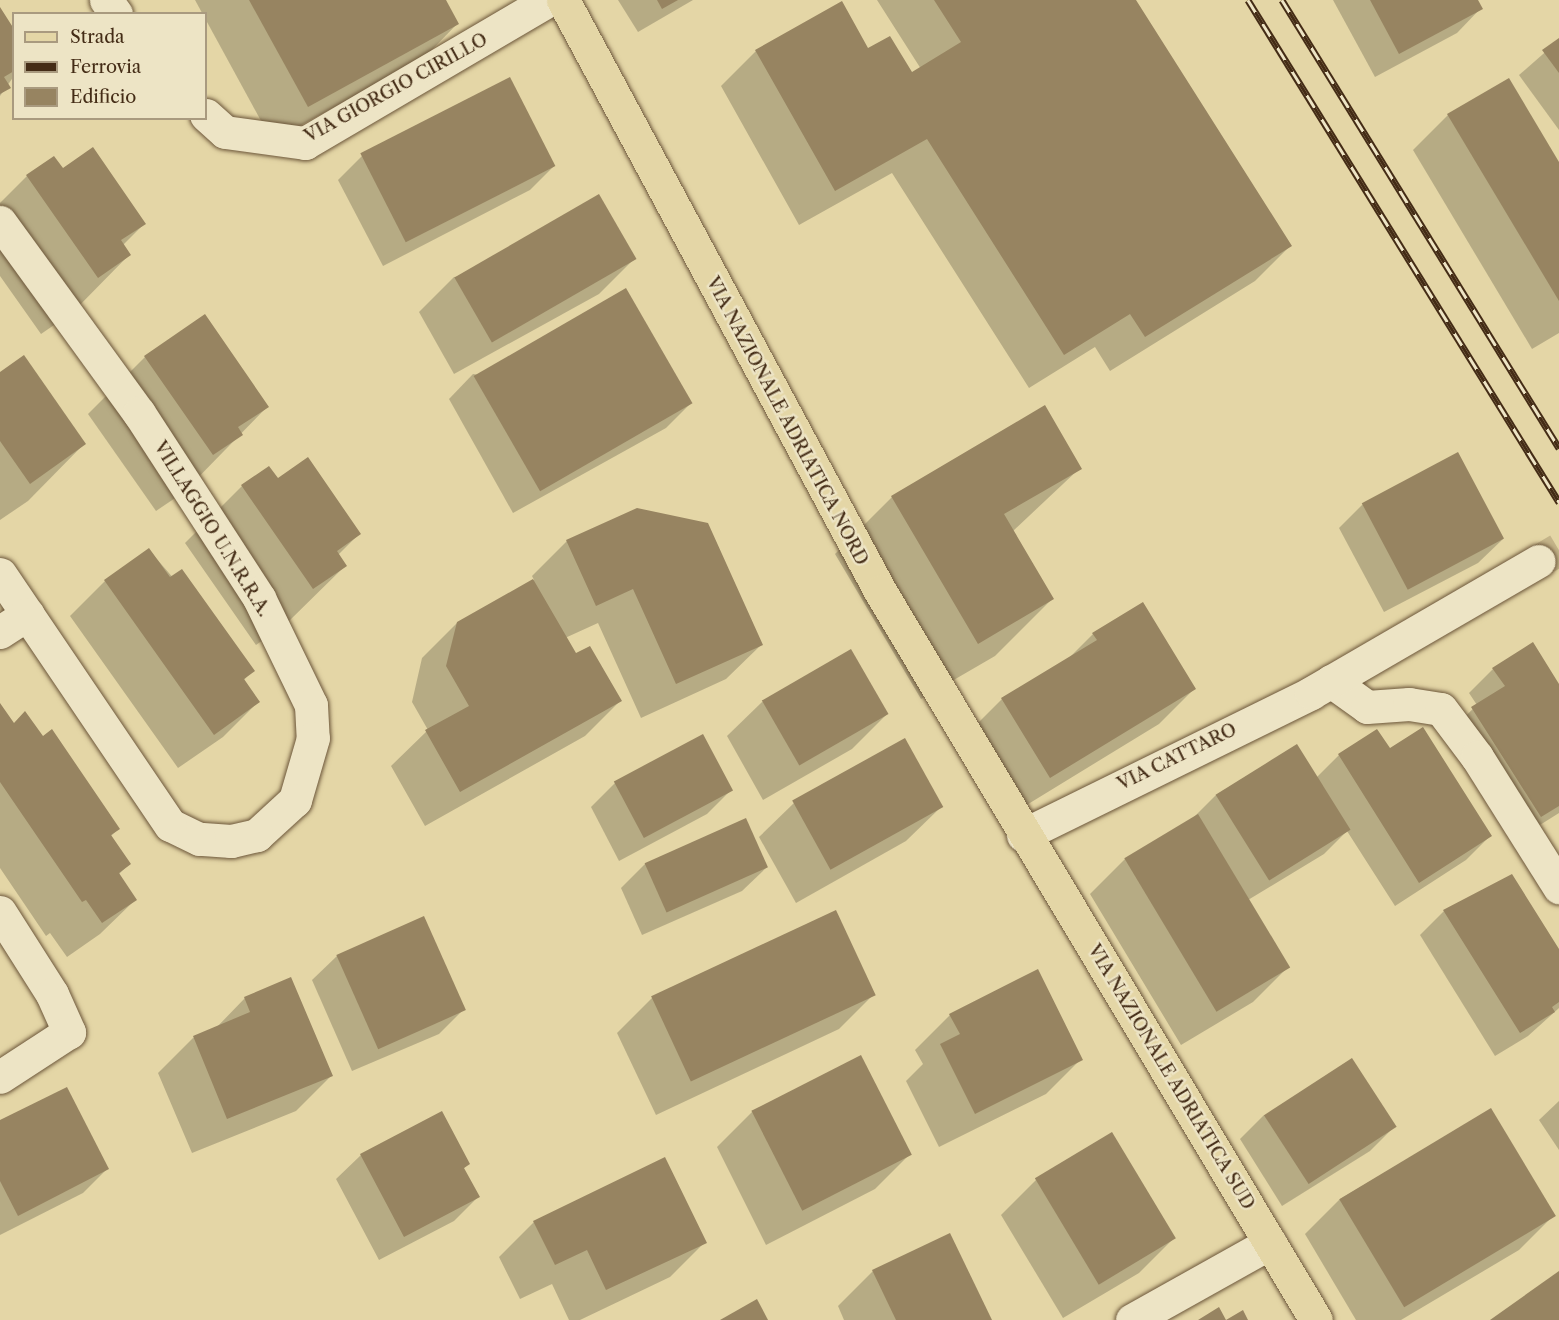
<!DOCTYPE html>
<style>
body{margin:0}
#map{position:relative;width:1559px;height:1320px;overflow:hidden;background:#e4d6a6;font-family:"Libre Caslon Text",serif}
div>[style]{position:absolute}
.shadow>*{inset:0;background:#0003}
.building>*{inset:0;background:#978461;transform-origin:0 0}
.minor-tunnel>*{height:33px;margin-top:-16.5px;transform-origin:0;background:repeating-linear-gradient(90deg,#c4b489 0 33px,transparent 0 49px)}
.roads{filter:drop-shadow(0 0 2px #6c563a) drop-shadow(0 0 2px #6c563a)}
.minor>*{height:33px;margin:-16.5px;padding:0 16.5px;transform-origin:16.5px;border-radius:16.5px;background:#ede4c5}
.major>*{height:33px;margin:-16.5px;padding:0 16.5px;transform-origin:16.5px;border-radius:16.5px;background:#e4d6a6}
.rail>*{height:7px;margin-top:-3.5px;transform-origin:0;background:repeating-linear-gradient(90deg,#ede4c5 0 14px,#442c16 0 28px);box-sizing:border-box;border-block:2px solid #442c16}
span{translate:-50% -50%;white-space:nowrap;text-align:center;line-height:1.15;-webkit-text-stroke:4.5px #ede4c5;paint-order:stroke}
.street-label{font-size:18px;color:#442c16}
.legend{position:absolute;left:12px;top:12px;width:195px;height:108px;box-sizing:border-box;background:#ede4c5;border:2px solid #a99a7f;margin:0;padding:8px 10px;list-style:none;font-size:18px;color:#442c16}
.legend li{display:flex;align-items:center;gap:12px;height:30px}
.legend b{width:30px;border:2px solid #a99a7f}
</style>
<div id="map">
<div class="shadow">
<i style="clip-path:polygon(195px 0,444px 0,457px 24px,423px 59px,272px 141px)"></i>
<i style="clip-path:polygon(618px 0,693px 0,638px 32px)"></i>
<i style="clip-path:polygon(877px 0,1135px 0,1290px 246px,1255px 281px,1110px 371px,1095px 347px,1029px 388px,892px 173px,799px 225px,721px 86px,756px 51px,868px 50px,912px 74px,921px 69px)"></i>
<i style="clip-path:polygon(1333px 0,1476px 0,1481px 8px,1457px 33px,1375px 77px)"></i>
<i style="clip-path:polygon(0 10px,14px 31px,14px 76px,0 96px)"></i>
<i style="clip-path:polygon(1559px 40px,1559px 130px,1519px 75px)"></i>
<i style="clip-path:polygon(1448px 115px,1559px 165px,1559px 333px,1532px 349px,1413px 150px)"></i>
<i style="clip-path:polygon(362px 156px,555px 165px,530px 190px,383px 266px,338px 180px)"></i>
<i style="clip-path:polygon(63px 170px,144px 224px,123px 245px,129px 255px,73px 312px,41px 334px,0 276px,0 203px,27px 176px)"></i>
<i style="clip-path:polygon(634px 259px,599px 294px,454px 374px,419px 312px,454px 277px)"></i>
<i style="clip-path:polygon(145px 357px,267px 407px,184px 492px,156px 511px,88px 414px)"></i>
<i style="clip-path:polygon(0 374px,84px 444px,28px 501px,0 520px)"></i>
<i style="clip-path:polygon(473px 374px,690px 404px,666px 428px,513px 513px,449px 399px)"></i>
<i style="clip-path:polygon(1044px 408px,1080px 468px,1012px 532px,1052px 599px,995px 656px,921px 699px,835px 554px,892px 497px)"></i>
<i style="clip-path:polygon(277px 480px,359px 534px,338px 555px,345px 566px,288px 622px,256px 645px,185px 543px,242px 486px)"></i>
<i style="clip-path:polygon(1363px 504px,1503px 539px,1478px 563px,1384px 612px,1339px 528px)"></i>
<i style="clip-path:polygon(567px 541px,761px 645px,726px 679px,641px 718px,598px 623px,565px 638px,575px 655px,620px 701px,585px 736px,425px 826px,391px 766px,428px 730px,412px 702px,422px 658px,457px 623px,534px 580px,532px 576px)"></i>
<i style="clip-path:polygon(149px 550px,253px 670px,243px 681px,258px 702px,223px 737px,178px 768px,70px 616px,105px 581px)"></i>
<i style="clip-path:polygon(1093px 634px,1194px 689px,1159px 724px,1015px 812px,967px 734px,1002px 699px,1067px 660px)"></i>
<i style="clip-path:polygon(1493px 669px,1559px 687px,1559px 813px,1516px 840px,1448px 733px,1477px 705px,1469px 693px)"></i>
<i style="clip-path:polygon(762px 702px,887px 714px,852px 749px,763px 800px,727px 736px)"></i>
<i style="clip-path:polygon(0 706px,13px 725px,42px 738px,118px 829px,110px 837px,129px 864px,118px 875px,135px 900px,100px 934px,67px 957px,50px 933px,46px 936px,0 868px)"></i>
<i style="clip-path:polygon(1377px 731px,1389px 750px,1490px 836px,1466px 860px,1395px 906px,1347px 831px,1324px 854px,1248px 900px,1288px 967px,1253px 1002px,1181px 1045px,1090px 894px,1125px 859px,1192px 819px,1216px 795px,1296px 746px,1316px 778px,1339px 755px)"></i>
<i style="clip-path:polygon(615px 783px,731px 790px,707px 814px,619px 861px,591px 807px)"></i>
<i style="clip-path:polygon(794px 803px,941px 807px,906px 841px,796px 903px,759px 837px)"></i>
<i style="clip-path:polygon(746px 820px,767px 867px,742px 891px,642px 935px,621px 888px,645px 864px)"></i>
<i style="clip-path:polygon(1444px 911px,1559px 952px,1559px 1008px,1528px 1036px,1495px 1056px,1420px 935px)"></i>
<i style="clip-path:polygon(836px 912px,874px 994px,839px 1029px,656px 1115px,617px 1033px,652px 998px)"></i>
<i style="clip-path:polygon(423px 918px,463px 1010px,439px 1034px,352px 1071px,312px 980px,337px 956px)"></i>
<i style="clip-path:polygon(245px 998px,331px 1076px,296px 1111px,192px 1153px,158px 1073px,193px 1038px,215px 1029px)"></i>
<i style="clip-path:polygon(950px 1015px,1081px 1059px,1046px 1094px,939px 1147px,906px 1081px,923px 1064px,915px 1050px)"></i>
<i style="clip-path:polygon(1559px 1101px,1559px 1150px,1539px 1120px)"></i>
<i style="clip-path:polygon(1491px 1110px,1554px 1215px,1519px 1250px,1401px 1320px,1356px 1320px,1305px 1234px,1340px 1199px)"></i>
<i style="clip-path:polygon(752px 1112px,910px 1154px,875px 1189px,766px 1245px,717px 1147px)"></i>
<i style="clip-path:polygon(442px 1113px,468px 1164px,463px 1169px,478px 1197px,454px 1221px,379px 1260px,336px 1179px,361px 1155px)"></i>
<i style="clip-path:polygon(1264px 1115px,1394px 1127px,1370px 1151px,1282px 1206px,1240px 1139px)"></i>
<i style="clip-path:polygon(0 1122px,107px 1169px,83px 1193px,0 1235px)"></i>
<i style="clip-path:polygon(1036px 1180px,1174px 1238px,1139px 1273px,1063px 1318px,1001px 1215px)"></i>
<i style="clip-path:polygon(534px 1222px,705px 1242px,670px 1277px,580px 1320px,569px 1320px,552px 1284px,520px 1299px,499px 1257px)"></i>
<i style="clip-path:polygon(873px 1271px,990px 1320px,844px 1320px,838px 1306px)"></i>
</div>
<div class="building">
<i style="clip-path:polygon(249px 0,446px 0,459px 24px,308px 107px)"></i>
<i style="clip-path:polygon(657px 0,678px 0,662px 9px)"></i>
<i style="clip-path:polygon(934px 0,1136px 0,1292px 246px,1145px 337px,1130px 314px,1064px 355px,927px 139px,835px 191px,755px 50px,842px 1px,868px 48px,890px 36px,912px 72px,961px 42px)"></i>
<i style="clip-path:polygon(1370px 0,1478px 0,1483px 9px,1399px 54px)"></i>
<i style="clip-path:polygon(0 7px,14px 29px,14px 71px,4px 77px,11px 88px,0 94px)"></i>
<i style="clip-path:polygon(1559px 38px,1559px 73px,1542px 50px)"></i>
<i style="left:510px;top:77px;width:100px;height:168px;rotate:63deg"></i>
<i style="clip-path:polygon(1509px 78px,1559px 162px,1559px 301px,1447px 114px)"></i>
<i style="clip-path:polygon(93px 147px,146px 224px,121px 240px,131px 255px,98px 278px,26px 175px,54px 156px,63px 168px)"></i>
<i style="left:599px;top:194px;width:75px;height:167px;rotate:60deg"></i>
<i style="left:626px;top:288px;width:133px;height:176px;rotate:60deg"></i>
<i style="clip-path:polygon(205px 314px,269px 407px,238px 427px,243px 435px,213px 455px,144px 356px)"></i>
<i style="clip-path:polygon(24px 355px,86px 444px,30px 484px,0 441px,0 372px)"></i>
<i style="clip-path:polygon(1045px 405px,1082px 469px,1004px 514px,1054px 599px,978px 644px,891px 496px)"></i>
<i style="left:1458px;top:452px;width:98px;height:109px;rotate:62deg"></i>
<i style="clip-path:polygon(308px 457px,361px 534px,337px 551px,347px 566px,313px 589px,241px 485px,269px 466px,278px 478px)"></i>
<i style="clip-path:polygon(637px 508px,708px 523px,763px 645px,676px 684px,633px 589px,596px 606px,566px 540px)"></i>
<i style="clip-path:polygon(149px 548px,170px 577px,182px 569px,255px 671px,244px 679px,260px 702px,214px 735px,104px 580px)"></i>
<i style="clip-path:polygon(533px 579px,576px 653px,590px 646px,622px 701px,460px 792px,425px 730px,469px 706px,446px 666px,457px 622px)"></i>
<i style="clip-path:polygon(1143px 602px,1196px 689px,1050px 778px,1001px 698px,1097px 640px,1092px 633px)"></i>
<i style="clip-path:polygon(1533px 642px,1559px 684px,1559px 806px,1541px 817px,1471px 707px,1505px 686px,1492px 668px)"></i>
<i style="left:851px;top:649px;width:75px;height:103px;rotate:60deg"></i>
<i style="clip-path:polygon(0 703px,14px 723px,25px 711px,43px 736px,52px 729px,120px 829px,111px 835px,131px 864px,119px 873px,137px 900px,102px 923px,86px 900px,82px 902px,0 782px)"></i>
<i style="clip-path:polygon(1423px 727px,1492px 836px,1419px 883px,1338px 754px,1377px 729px,1390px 748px)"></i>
<i style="left:703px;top:734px;width:64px;height:101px;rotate:62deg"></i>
<i style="left:905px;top:738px;width:79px;height:129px;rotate:61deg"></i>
<i style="left:1297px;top:744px;width:101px;height:96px;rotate:58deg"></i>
<i style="left:1198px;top:814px;width:179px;height:86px;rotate:59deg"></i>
<i style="left:746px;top:818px;width:54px;height:111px;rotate:66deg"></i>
<i style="clip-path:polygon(1512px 874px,1559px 949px,1559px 1002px,1552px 1007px,1555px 1012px,1520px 1033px,1443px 910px)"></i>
<i style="left:836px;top:910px;width:94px;height:204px;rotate:65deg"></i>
<i style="left:424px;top:916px;width:103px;height:96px;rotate:66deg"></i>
<i style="clip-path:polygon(1038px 969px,1083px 1060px,975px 1114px,940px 1044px,960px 1034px,949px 1014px)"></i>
<i style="clip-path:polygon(291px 977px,333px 1076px,227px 1119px,193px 1036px,250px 1012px,244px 997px)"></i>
<i style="left:861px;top:1055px;width:112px;height:123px;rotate:63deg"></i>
<i style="left:1352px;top:1058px;width:82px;height:105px;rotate:57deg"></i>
<i style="clip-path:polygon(67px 1087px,109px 1169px,18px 1216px,0 1181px,0 1120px)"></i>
<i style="left:1491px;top:1108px;width:126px;height:177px;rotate:59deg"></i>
<i style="clip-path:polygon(442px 1111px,470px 1164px,464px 1168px,480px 1197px,404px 1237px,360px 1154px)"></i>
<i style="left:1112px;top:1132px;width:124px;height:90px;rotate:59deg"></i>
<i style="clip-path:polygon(665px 1157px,707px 1243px,606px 1290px,587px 1250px,555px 1265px,533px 1221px)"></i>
<i style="clip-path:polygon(950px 1233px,992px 1320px,896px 1320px,872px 1270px)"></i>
<i style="clip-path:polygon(1559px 1271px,1559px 1320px,1490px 1320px)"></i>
<i style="clip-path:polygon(757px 1299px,768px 1320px,720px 1320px)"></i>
<i style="clip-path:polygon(1219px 1307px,1226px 1320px,1243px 1310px,1248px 1320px,1198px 1320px)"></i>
</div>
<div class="minor-tunnel">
<i style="left:1539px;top:561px;width:23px;rotate:-31deg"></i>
</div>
<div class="roads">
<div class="minor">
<i style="left:106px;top:0;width:17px;rotate:54deg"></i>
<i style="left:206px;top:115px;width:25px;rotate:42deg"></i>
<i style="left:225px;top:132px;width:81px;rotate:7.8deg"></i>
<i style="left:305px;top:143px;width:283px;rotate:-30.4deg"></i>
<i style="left:0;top:222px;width:236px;rotate:54deg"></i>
<i style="left:139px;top:413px;width:221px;rotate:57deg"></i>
<i style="left:259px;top:598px;width:119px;rotate:64.1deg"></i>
<i style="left:311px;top:705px;width:33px;rotate:87deg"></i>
<i style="left:313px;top:738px;width:65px;rotate:106.2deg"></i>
<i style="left:295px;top:800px;width:52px;rotate:137.4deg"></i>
<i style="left:257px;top:835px;width:27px;rotate:167deg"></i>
<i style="left:231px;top:841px;width:32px;rotate:-176deg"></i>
<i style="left:199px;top:839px;width:32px;rotate:-154deg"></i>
<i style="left:170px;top:825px;width:303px;rotate:-124.1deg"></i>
<i style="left:0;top:632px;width:33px;rotate:-33deg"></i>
<i style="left:1331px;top:681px;width:44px;rotate:35.8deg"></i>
<i style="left:1367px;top:707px;width:42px;rotate:-4.1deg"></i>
<i style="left:1409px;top:704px;width:32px;rotate:9deg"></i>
<i style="left:1441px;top:709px;width:60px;rotate:53.1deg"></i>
<i style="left:1477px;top:757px;width:154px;rotate:57.8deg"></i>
<i style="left:1023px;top:835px;width:321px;rotate:-26.2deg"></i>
<i style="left:1311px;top:693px;width:263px;rotate:-30.1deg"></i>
<i style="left:0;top:912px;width:97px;rotate:57.6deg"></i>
<i style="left:52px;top:994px;width:42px;rotate:65.9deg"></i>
<i style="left:69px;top:1032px;width:82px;rotate:146.9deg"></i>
<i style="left:1132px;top:1320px;width:158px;rotate:-29.2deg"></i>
</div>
<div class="major">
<i style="left:563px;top:0;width:671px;rotate:61.79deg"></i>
<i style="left:880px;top:591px;width:849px;rotate:59.12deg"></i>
</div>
</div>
<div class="rail">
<i style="left:1248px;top:0;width:591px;rotate:58.22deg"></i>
<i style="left:1282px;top:0;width:527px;rotate:58.27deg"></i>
</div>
<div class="street-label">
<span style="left:396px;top:88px;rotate:-29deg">VIA GIORGIO CIRILLO</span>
<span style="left:787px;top:421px;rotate:62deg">VIA NAZIONALE ADRIATICA NORD</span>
<span style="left:212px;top:529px;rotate:58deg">VILLAGGIO U.N.R.R.A.</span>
<span style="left:1177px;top:757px;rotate:-26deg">VIA CATTARO</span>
<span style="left:1171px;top:1077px;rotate:59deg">VIA NAZIONALE ADRIATICA SUD</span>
</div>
<ul class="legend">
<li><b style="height:8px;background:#e4d6a6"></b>Strada</li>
<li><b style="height:8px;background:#442c16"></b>Ferrovia</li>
<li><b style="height:16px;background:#978461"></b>Edificio</li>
</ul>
</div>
